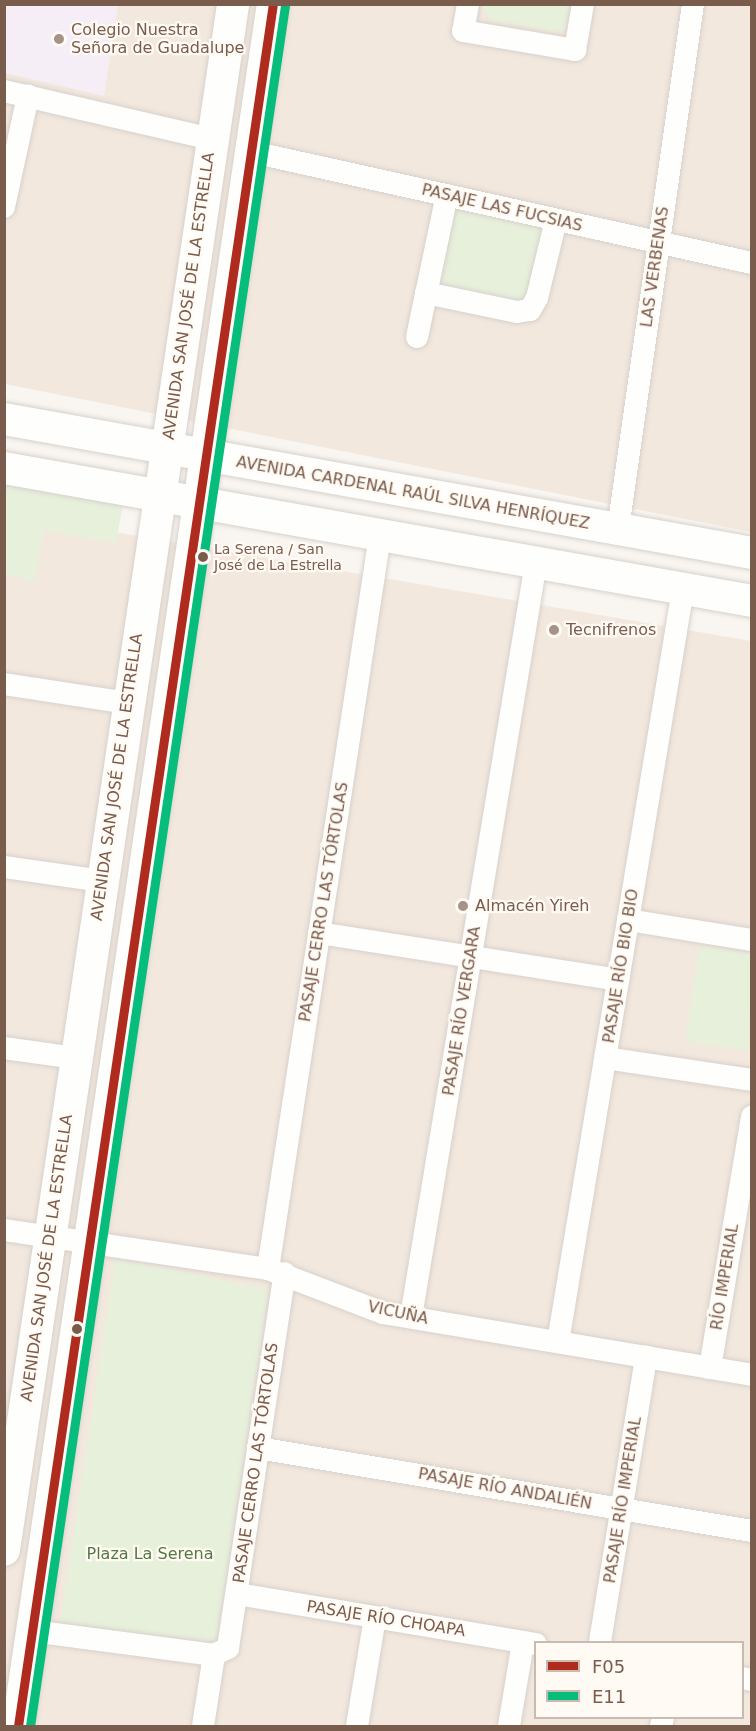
<!DOCTYPE html>
<meta charset="utf-8">
<style>
body{margin:0}
#map{position:relative;width:756px;height:1731px;overflow:hidden;background:#f9f5f0;font-family:"DejaVu Sans",sans-serif}
div>[style]{position:absolute}
.residential>*{inset:0;background:#f2e8de}
.education>*{inset:0;background:#f6eef6}
.green>*{inset:0;background:#e7f0db}
.roads{filter:drop-shadow(0 0 2px #d7d1cb) drop-shadow(0 0 2px #d7d1cb)}
.street>*{height:22px;margin:-11px;padding:0 11px;transform-origin:11px;border-radius:11px;background:#fefefd}
.secondary>*{height:32px;margin:-16px;padding:0 16px;transform-origin:16px;border-radius:16px;background:#fefefd}
.bus-1>*{height:9px;margin:-4.5px;padding:0 4.5px;transform-origin:4.5px;border-radius:4.5px;background:#af2b1e}
.bus-2>*{height:9px;margin:-4.5px;padding:0 4.5px;transform-origin:4.5px;border-radius:4.5px;background:#06bd7c}
.dots>*{width:16px;height:16px;translate:-50% -50%;box-sizing:border-box;border:3px solid #fffaf3;border-radius:50%}
span{translate:-50% -50%;white-space:nowrap;text-align:center;line-height:1.15;-webkit-text-stroke:4.5px #fffaf3;paint-order:stroke}
.bus-label{font-size:14px;color:#7a5c4d}
.left{translate:0 -50%;text-align:left}
.poi-label{font-size:16px;color:#7a5c4d}
.street-label{font-size:16px;color:#7a5c4d}
.park-label{font-size:16px;color:#537a41}
.frame{position:absolute;inset:0;border:6px solid #7a5c4d;pointer-events:none}
.legend{position:absolute;left:534px;top:1641px;width:210px;height:78px;box-sizing:border-box;background:#fffaf3;border:2px solid #cabbb1;margin:0;padding:8px 10px;list-style:none;font-size:18px;color:#7a5c4d}
.legend li{display:flex;align-items:center;gap:12px;height:30px}
.legend b{width:30px;border:2px solid #cabbb1}
</style>
<div id="map">
<div class="residential">
<i style="clip-path:polygon(4px 5px,751px 5px,751px 532px,5px 384px)"></i>
<i style="clip-path:polygon(evenodd,4px 513px,751px 641px,751px 1726px,5px 1726px,4px 513px,536px 1642px,742px 1642px,742px 1718px,536px 1718px,536px 1642px)"></i>
</div>
<div class="education">
<i style="clip-path:polygon(5px 4px,118px 5px,104px 96px,5px 73px)"></i>
</div>
<div class="green">
<i style="clip-path:polygon(479px 4px,576px 5px,573px 23px,561px 32px,492px 21px)"></i>
<i style="clip-path:polygon(454px 208px,541px 227px,546px 235px,529px 300px,520px 307px,442px 290px,435px 280px)"></i>
<i style="clip-path:polygon(4px 483px,123px 504px,116px 543px,44px 530px,34px 581px,5px 575px)"></i>
<i style="clip-path:polygon(700px 945px,751px 953px,749px 1051px,685px 1041px)"></i>
<i style="clip-path:polygon(115px 1259px,268px 1289px,217px 1636px,211px 1642px,60px 1624px)"></i>
</div>
<div class="roads">
<div class="street">
<i style="left:468px;top:4px;width:27px;rotate:100deg"></i>
<i style="left:463px;top:31px;width:114px;rotate:9.6deg"></i>
<i style="left:575px;top:50px;width:47px;rotate:-80.1deg"></i>
<i style="left:4px;top:91px;width:213px;rotate:13deg"></i>
<i style="left:252px;top:152px;width:512px;rotate:12.52deg"></i>
<i style="left:4px;top:207px;width:114px;rotate:-77.8deg"></i>
<i style="left:426px;top:293px;width:93px;rotate:11.8deg"></i>
<i style="left:517px;top:312px;width:13px;rotate:-9deg"></i>
<i style="left:530px;top:310px;width:14px;rotate:-60deg"></i>
<i style="left:537px;top:298px;width:80px;rotate:-76.3deg"></i>
<i style="left:417px;top:337px;width:145px;rotate:-78.1deg"></i>
<i style="left:618px;top:529px;width:530px;rotate:-81.87deg"></i>
<i style="left:4px;top:684px;width:125px;rotate:8.7deg"></i>
<i style="left:4px;top:867px;width:99px;rotate:8.1deg"></i>
<i style="left:628px;top:920px;width:126px;rotate:9.2deg"></i>
<i style="left:319px;top:933px;width:303px;rotate:8.9deg"></i>
<i style="left:4px;top:1048px;width:73px;rotate:7.9deg"></i>
<i style="left:605px;top:1058px;width:149px;rotate:8.5deg"></i>
<i style="left:4px;top:1230px;width:267px;rotate:8.4deg"></i>
<i style="left:268px;top:1269px;width:123px;rotate:20.9deg"></i>
<i style="left:383px;top:1313px;width:374px;rotate:9.5deg"></i>
<i style="left:268px;top:1269px;width:742px;rotate:-81.32deg"></i>
<i style="left:411px;top:1317px;width:764px;rotate:-80.59deg"></i>
<i style="left:558px;top:1342px;width:763px;rotate:-80.57deg"></i>
<i style="left:710px;top:1368px;width:255px;rotate:-80.5deg"></i>
<i style="left:258px;top:1448px;width:501px;rotate:9.54deg"></i>
<i style="left:237px;top:1594px;width:303px;rotate:9.5deg"></i>
<i style="left:32px;top:1631px;width:184px;rotate:7.5deg"></i>
<i style="left:214px;top:1655px;width:16px;rotate:-27deg"></i>
<i style="left:228px;top:1648px;width:379px;rotate:-81.4deg"></i>
<i style="left:600px;top:1642px;width:289px;rotate:-80.8deg"></i>
<i style="left:742px;top:1678px;width:10px;rotate:11deg"></i>
<i style="left:203px;top:1726px;width:72px;rotate:-81.2deg"></i>
<i style="left:357px;top:1726px;width:110px;rotate:-80.6deg"></i>
<i style="left:509px;top:1726px;width:85px;rotate:-80.5deg"></i>
<i style="left:661px;top:1726px;width:8px;rotate:-76deg"></i>
</div>
<div class="secondary">
<i style="left:4px;top:419px;width:760px;rotate:10.16deg"></i>
<i style="left:4px;top:468px;width:760px;rotate:10.08deg"></i>
<i style="left:4px;top:1550px;width:1563px;rotate:-81.57deg"></i>
<i style="left:18px;top:1726px;width:1741px;rotate:-81.58deg"></i>
</div>
</div>
<div class="bus-1">
<i style="left:18px;top:1726px;width:1741px;rotate:-81.58deg"></i>
</div>
<div class="bus-2">
<i style="left:30px;top:1726px;width:1739px;rotate:-81.57deg"></i>
</div>
<div class="dots">
<i style="left:59px;top:39px;background:#a69286"></i>
<i style="left:203px;top:557px;background:#7a5c4d"></i>
<i style="left:554px;top:630px;background:#a69286"></i>
<i style="left:463px;top:906px;background:#a69286"></i>
<i style="left:77px;top:1329px;background:#7a5c4d"></i>
</div>
<div class="bus-label">
<span class="left" style="left:214px;top:557px">La Serena / San<br>José de La Estrella</span>
</div>
<div class="poi-label">
<span class="left" style="left:71px;top:39px">Colegio Nuestra<br>Señora de Guadalupe</span>
<span class="left" style="left:566px;top:630px">Tecnifrenos</span>
<span class="left" style="left:475px;top:906px">Almacén Yireh</span>
</div>
<div class="street-label">
<span style="left:502px;top:208px;rotate:13deg">PASAJE LAS FUCSIAS</span>
<span style="left:655px;top:267px;rotate:-82deg">LAS VERBENAS</span>
<span style="left:189px;top:296px;rotate:-82deg">AVENIDA SAN JOSÉ DE LA ESTRELLA</span>
<span style="left:413px;top:493px;rotate:10deg">AVENIDA CARDENAL RAÚL SILVA HENRÍQUEZ</span>
<span style="left:117px;top:777px;rotate:-82deg">AVENIDA SAN JOSÉ DE LA ESTRELLA</span>
<span style="left:324px;top:902px;rotate:-81deg">PASAJE CERRO LAS TÓRTOLAS</span>
<span style="left:621px;top:966px;rotate:-81deg">PASAJE RÍO BIO BIO</span>
<span style="left:462px;top:1011px;rotate:-81deg">PASAJE RÍO VERGARA</span>
<span style="left:47px;top:1258px;rotate:-82deg">AVENIDA SAN JOSÉ DE LA ESTRELLA</span>
<span style="left:725px;top:1277px;rotate:-81deg">RÍO IMPERIAL</span>
<span style="left:398px;top:1313px;rotate:12deg">VICUÑA</span>
<span style="left:256px;top:1463px;rotate:-82deg">PASAJE CERRO LAS TÓRTOLAS</span>
<span style="left:505px;top:1489px;rotate:10deg">PASAJE RÍO ANDALIÉN</span>
<span style="left:623px;top:1500px;rotate:-81deg">PASAJE RÍO IMPERIAL</span>
<span style="left:386px;top:1619px;rotate:9deg">PASAJE RÍO CHOAPA</span>
</div>
<div class="park-label">
<span style="left:150px;top:1554px">Plaza La Serena</span>
</div>
<div class="frame"></div>
<ul class="legend">
<li><b style="height:8px;background:#af2b1e"></b>F05</li>
<li><b style="height:8px;background:#06bd7c"></b>E11</li>
</ul>
</div>
